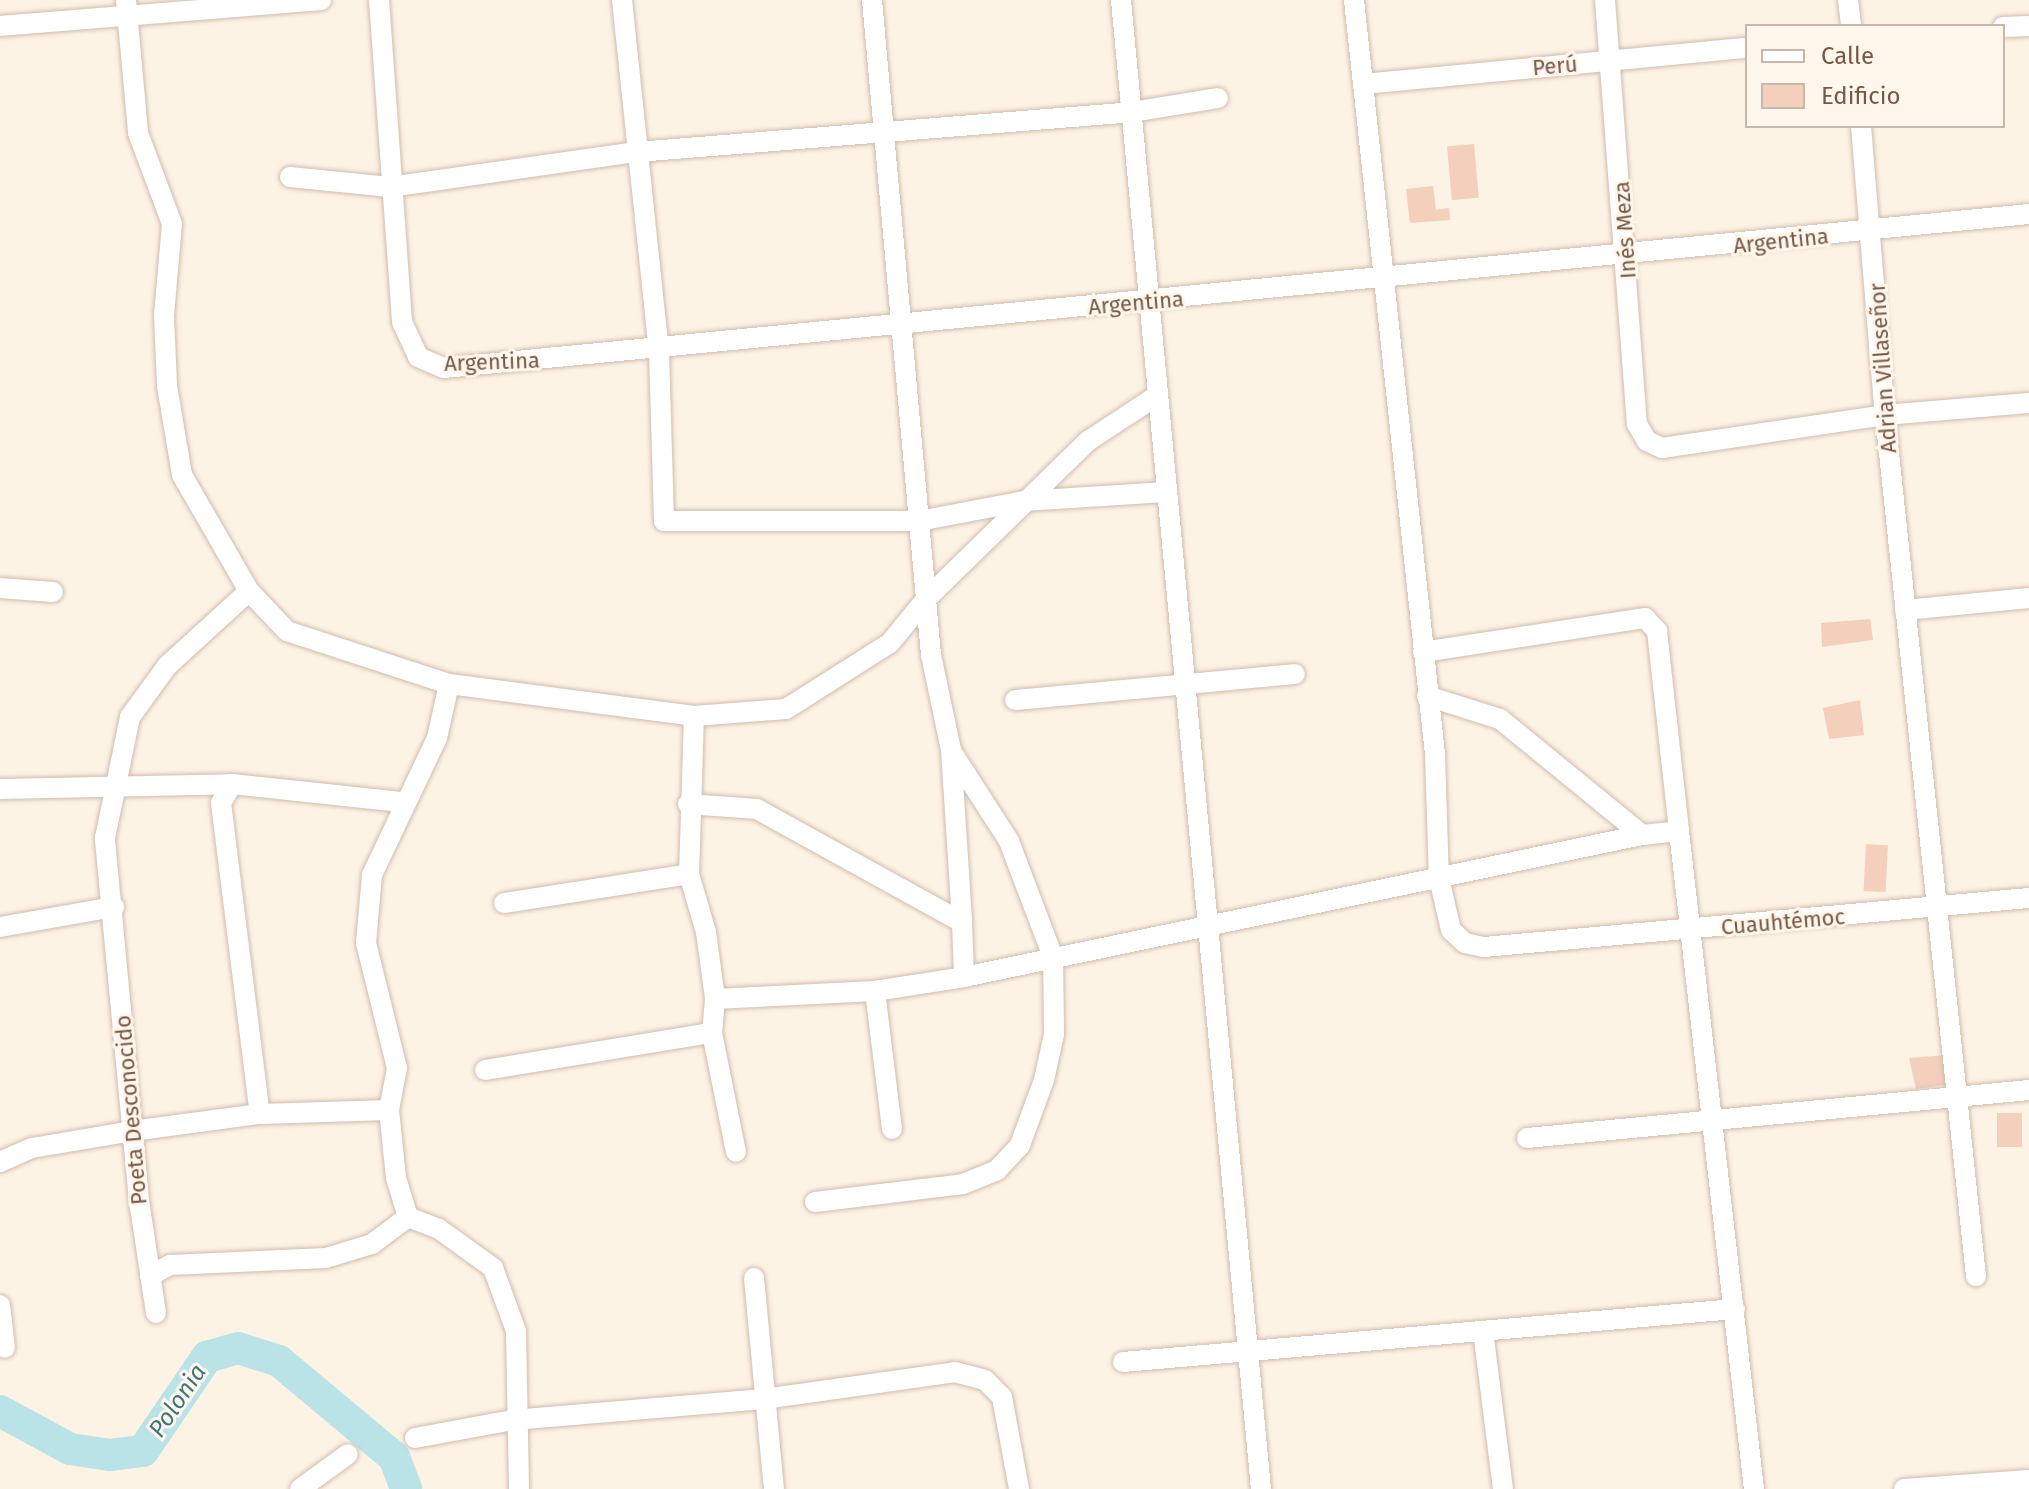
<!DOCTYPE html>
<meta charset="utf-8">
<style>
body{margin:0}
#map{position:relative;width:2029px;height:1489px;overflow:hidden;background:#fdf3e5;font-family:"Fira Sans",sans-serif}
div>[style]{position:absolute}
.river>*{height:32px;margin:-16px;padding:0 16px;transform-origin:16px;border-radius:16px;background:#b9e3e7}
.building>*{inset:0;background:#f3cfbc;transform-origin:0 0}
.roads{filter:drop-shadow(0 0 2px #d1bcad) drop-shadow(0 0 2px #d1bcad)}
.minor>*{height:20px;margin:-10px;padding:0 10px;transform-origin:10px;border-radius:10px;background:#fff}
span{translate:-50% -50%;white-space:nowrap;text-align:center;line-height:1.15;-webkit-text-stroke:6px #fff7ec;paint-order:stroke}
.street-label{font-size:22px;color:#775749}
.water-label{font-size:24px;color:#3c767d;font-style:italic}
.legend{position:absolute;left:1745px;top:24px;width:260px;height:104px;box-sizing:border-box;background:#fff7ec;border:2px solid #c9b7ab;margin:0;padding:10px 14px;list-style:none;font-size:24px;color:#775749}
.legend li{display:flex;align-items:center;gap:16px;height:40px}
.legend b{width:40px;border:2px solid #c9b7ab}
</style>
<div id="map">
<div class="river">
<i style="left:0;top:1411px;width:80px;rotate:28.5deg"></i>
<i style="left:70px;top:1449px;width:40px;rotate:8.5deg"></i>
<i style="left:110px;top:1455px;width:33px;rotate:-7deg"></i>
<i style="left:143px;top:1451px;width:114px;rotate:-55.8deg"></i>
<i style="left:207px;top:1357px;width:32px;rotate:-16deg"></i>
<i style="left:238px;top:1348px;width:43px;rotate:17.6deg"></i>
<i style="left:279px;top:1361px;width:150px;rotate:39.9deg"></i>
<i style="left:394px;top:1457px;width:34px;rotate:69deg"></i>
</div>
<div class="building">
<i style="left:1474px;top:144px;width:54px;height:27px;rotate:85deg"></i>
<i style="clip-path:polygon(1433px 186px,1436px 210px,1449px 208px,1450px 220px,1410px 223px,1406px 189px)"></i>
<i style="clip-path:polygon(1870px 619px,1873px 640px,1822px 647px,1821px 623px)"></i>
<i style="clip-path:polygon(1860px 700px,1864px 735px,1829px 739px,1823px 708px)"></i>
<i style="left:1866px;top:844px;width:22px;height:47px;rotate:3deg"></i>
<i style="clip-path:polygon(1948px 1055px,1952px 1084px,1916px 1089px,1909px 1058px)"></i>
<i style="left:1997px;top:1113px;width:25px;height:34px"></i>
</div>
<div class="roads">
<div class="minor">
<i style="left:126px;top:0;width:134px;rotate:84.8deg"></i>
<i style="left:138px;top:133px;width:97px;rotate:69.5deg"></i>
<i style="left:172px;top:224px;width:92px;rotate:95deg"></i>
<i style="left:164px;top:316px;width:70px;rotate:87.5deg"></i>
<i style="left:167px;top:386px;width:90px;rotate:80.4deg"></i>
<i style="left:182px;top:475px;width:134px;rotate:60deg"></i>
<i style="left:249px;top:591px;width:55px;rotate:46.5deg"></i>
<i style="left:287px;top:631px;width:170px;rotate:18.1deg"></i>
<i style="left:449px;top:684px;width:247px;rotate:7.4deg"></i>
<i style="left:694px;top:716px;width:92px;rotate:-4.4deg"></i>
<i style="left:786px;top:709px;width:123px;rotate:-32.4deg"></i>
<i style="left:890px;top:643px;width:58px;rotate:-50.6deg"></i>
<i style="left:927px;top:598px;width:225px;rotate:-44.3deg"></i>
<i style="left:1088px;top:441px;width:84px;rotate:-33.3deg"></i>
<i style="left:379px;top:0;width:323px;rotate:85.9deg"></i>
<i style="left:402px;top:322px;width:38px;rotate:65deg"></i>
<i style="left:418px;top:357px;width:28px;rotate:23deg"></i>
<i style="left:444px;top:368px;width:1592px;rotate:-5.55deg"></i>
<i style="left:622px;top:0;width:354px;rotate:84deg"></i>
<i style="left:659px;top:352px;width:169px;rotate:88.3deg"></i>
<i style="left:664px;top:521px;width:255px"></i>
<i style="left:919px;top:521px;width:107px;rotate:-10.8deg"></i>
<i style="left:1024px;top:501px;width:143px;rotate:-3.6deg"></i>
<i style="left:872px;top:0;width:658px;rotate:84.85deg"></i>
<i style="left:931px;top:655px;width:97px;rotate:78.1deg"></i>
<i style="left:951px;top:750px;width:172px;rotate:86.3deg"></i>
<i style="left:1121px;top:0;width:1496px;rotate:84.63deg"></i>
<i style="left:1354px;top:0;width:758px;rotate:83.87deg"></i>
<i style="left:1435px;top:754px;width:124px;rotate:88.2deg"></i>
<i style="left:1439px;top:878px;width:53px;rotate:77deg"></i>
<i style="left:1451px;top:930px;width:19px;rotate:43deg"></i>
<i style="left:1465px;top:943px;width:19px;rotate:12deg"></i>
<i style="left:1484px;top:947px;width:547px;rotate:-5.14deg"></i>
<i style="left:1605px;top:0;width:425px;rotate:85.7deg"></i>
<i style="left:1637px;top:424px;width:20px;rotate:60deg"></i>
<i style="left:1647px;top:441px;width:17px;rotate:25deg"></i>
<i style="left:1662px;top:448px;width:225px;rotate:-8.4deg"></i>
<i style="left:1885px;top:415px;width:144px;rotate:-4.8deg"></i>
<i style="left:1848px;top:0;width:26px;rotate:83deg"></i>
<i style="left:0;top:26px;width:322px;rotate:-4.6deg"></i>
<i style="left:2003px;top:27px;width:26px;rotate:-2deg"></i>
<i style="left:1363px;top:84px;width:386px;rotate:-5.4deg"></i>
<i style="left:1861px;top:126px;width:290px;rotate:85.3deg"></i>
<i style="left:1885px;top:415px;width:866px;rotate:83.97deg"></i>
<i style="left:290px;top:177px;width:100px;rotate:5.7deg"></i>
<i style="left:390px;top:187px;width:249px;rotate:-8.1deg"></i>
<i style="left:637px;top:152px;width:497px;rotate:-4.6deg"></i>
<i style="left:1132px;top:112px;width:87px;rotate:-9.2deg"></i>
<i style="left:0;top:588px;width:53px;rotate:4.3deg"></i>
<i style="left:1905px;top:610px;width:125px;rotate:-5.5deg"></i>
<i style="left:1423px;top:652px;width:225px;rotate:-8.7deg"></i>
<i style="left:1645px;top:618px;width:18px;rotate:47deg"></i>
<i style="left:1657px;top:631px;width:201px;rotate:83.7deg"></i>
<i style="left:449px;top:684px;width:55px;rotate:102.5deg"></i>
<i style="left:437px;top:738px;width:152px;rotate:115.4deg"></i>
<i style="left:372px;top:875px;width:68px;rotate:95deg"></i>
<i style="left:366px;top:943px;width:129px;rotate:76.1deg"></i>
<i style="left:397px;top:1068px;width:43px;rotate:100.8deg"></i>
<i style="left:389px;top:1110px;width:68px;rotate:84.1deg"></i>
<i style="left:396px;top:1178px;width:41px;rotate:72.9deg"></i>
<i style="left:408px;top:1217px;width:33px;rotate:21deg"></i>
<i style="left:439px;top:1229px;width:67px;rotate:35.8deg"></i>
<i style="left:493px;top:1268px;width:67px;rotate:69.9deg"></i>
<i style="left:516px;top:1331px;width:158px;rotate:88.9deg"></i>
<i style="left:1427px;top:696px;width:77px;rotate:17.5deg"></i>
<i style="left:1500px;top:719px;width:183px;rotate:39.2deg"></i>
<i style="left:1642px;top:835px;width:37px;rotate:-6deg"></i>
<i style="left:1679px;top:831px;width:662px;rotate:83.5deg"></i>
<i style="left:1015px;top:700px;width:281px;rotate:-5.3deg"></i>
<i style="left:694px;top:716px;width:158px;rotate:91.8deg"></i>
<i style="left:689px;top:874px;width:60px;rotate:73.7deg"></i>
<i style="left:706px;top:932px;width:68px;rotate:82.3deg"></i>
<i style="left:715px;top:999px;width:34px;rotate:95deg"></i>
<i style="left:712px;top:1033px;width:121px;rotate:78.6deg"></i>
<i style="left:232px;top:784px;width:22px;rotate:120deg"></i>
<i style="left:221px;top:803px;width:313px;rotate:82.9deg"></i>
<i style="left:0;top:789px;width:232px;rotate:-1.2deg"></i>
<i style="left:232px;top:784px;width:170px;rotate:6.1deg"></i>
<i style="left:688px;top:804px;width:69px;rotate:4.1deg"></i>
<i style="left:757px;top:809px;width:234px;rotate:28.9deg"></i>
<i style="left:962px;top:922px;width:55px;rotate:87.9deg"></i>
<i style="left:504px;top:903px;width:187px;rotate:-8.9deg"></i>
<i style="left:0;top:927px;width:116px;rotate:-10deg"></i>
<i style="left:875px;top:991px;width:139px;rotate:83deg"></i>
<i style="left:715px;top:999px;width:160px;rotate:-2.9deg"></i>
<i style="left:875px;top:991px;width:90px;rotate:-8.9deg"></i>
<i style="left:964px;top:977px;width:693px;rotate:-11.83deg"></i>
<i style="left:485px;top:1070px;width:230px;rotate:-9.3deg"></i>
<i style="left:1527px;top:1138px;width:504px;rotate:-5.46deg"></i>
<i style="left:0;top:1162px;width:35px;rotate:-24deg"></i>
<i style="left:32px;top:1148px;width:101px;rotate:-9.6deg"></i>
<i style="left:132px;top:1131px;width:129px;rotate:-7.6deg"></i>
<i style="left:260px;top:1114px;width:129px;rotate:-1.8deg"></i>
<i style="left:815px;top:1202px;width:149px;rotate:-6.9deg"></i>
<i style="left:963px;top:1184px;width:37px;rotate:-22deg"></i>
<i style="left:997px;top:1170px;width:34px;rotate:-47deg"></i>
<i style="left:1020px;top:1145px;width:69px;rotate:-69.7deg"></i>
<i style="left:1044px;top:1080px;width:47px;rotate:-77.7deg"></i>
<i style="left:1054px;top:1034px;width:77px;rotate:-90.7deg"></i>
<i style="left:1053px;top:957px;width:124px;rotate:-110.8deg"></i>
<i style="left:1009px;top:841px;width:103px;rotate:-122.8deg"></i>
<i style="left:150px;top:1276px;width:23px;rotate:-29deg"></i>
<i style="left:170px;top:1265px;width:156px;rotate:-2.6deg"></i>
<i style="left:326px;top:1258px;width:48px;rotate:-16.9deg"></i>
<i style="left:372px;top:1244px;width:45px;rotate:-36.9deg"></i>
<i style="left:754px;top:1278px;width:212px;rotate:84.6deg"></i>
<i style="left:0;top:1305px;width:43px;rotate:83.4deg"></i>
<i style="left:156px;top:1313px;width:114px;rotate:-98.6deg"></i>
<i style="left:139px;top:1200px;width:364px;rotate:-95.4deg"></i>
<i style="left:105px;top:838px;width:124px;rotate:-78.3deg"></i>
<i style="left:130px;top:717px;width:63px;rotate:-54deg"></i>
<i style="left:167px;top:666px;width:111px;rotate:-42.4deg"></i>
<i style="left:1483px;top:1331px;width:159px;rotate:82.8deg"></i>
<i style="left:1123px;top:1362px;width:614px;rotate:-4.95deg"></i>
<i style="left:415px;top:1438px;width:100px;rotate:-10.4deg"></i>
<i style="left:513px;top:1420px;width:252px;rotate:-4.8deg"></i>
<i style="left:764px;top:1399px;width:193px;rotate:-8deg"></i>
<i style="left:955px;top:1372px;width:31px;rotate:15deg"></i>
<i style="left:985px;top:1380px;width:24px;rotate:45deg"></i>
<i style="left:1002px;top:1397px;width:94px;rotate:79.5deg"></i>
<i style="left:300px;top:1489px;width:59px;rotate:-36.1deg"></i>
<i style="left:1904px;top:1489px;width:125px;rotate:-4.1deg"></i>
</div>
</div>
<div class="street-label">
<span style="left:1555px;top:66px;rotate:-5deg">Perú</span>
<span style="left:1625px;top:230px;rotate:-94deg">Inés Meza</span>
<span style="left:1781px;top:241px;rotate:-6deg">Argentina</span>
<span style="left:1136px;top:303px;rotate:-5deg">Argentina</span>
<span style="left:492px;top:362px;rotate:-2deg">Argentina</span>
<span style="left:1883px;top:368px;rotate:-94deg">Adrian Villaseñor</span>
<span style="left:1783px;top:922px;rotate:-5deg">Cuauhtémoc</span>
<span style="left:131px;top:1110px;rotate:-95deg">Poeta Desconocido</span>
</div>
<div class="water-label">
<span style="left:178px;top:1401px;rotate:-56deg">Polonia</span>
</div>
<ul class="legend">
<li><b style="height:10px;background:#fff"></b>Calle</li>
<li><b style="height:22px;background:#f3cfbc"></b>Edificio</li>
</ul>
</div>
